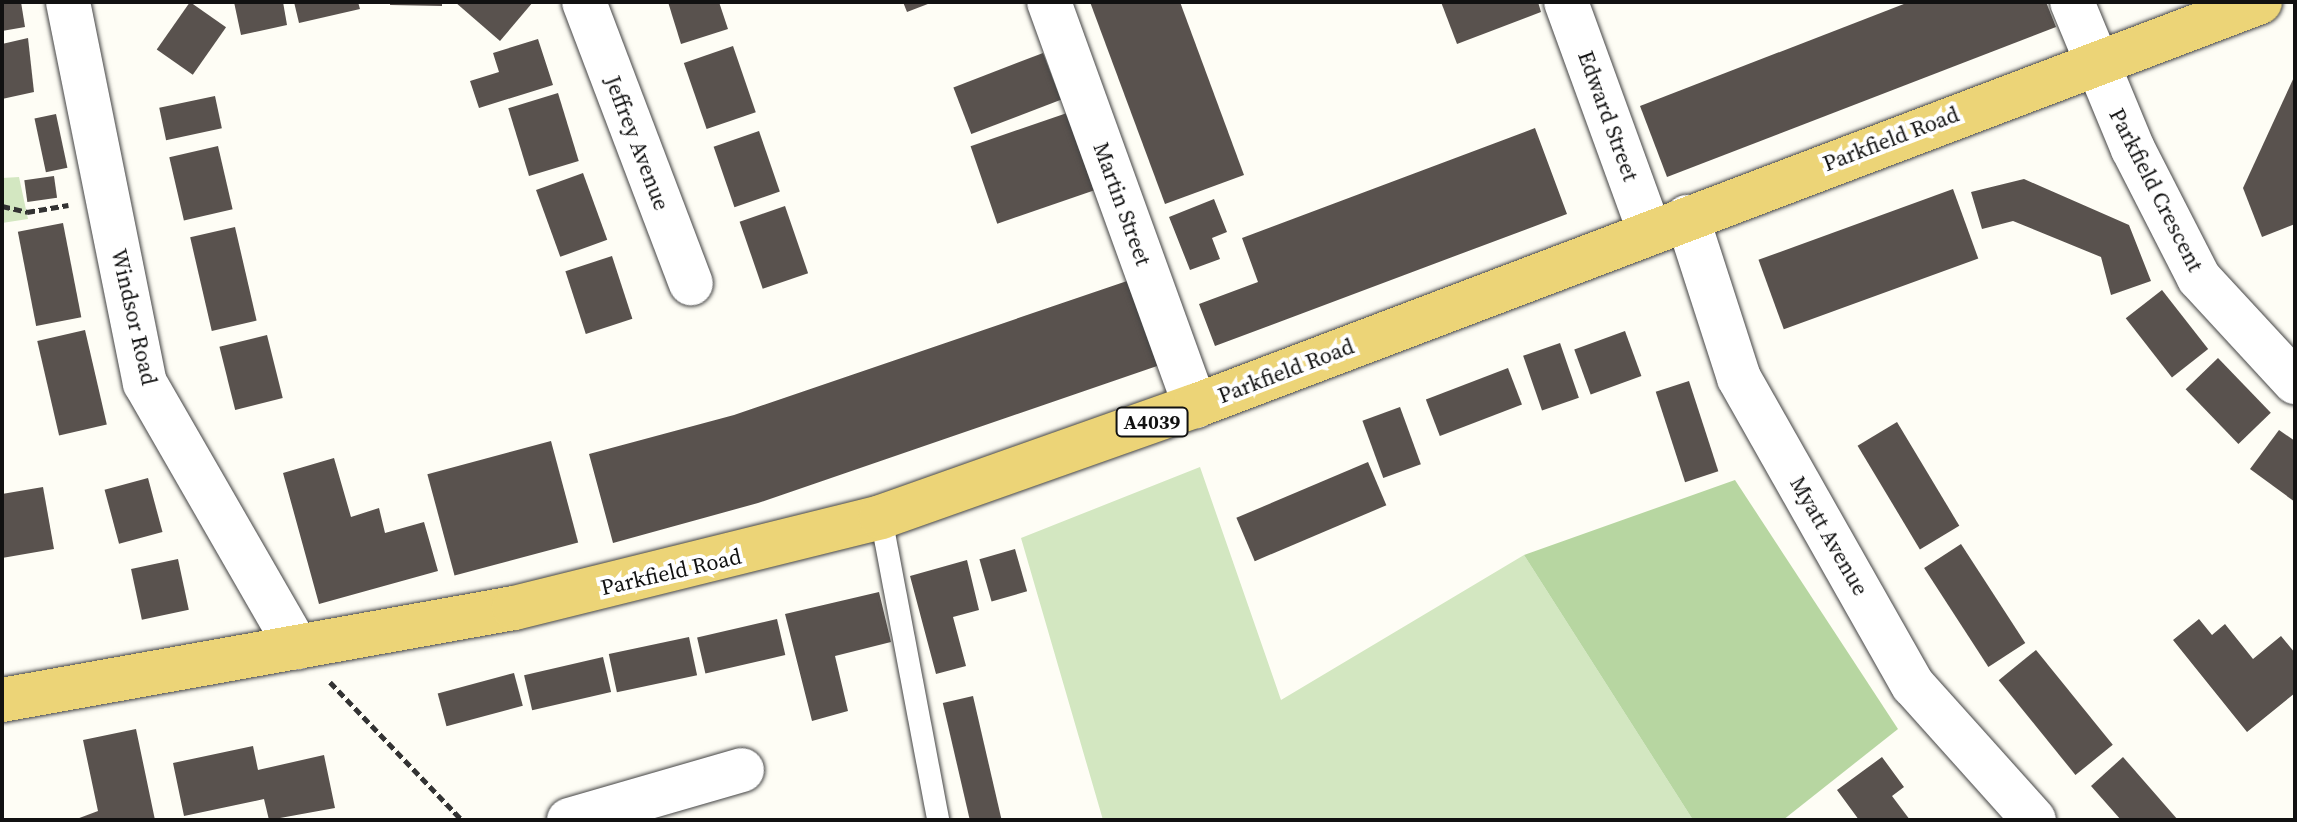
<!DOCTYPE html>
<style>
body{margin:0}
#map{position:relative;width:2297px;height:822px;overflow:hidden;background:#fefdf5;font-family:"Source Serif 4",serif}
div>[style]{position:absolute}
.green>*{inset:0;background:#d3e7c1}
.forest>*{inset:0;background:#b7d6a1}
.building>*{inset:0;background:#59524e;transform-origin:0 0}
.path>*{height:5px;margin-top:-2.5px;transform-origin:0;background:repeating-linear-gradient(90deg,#333 0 8px,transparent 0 12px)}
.roads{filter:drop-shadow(0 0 2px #444) drop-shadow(0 0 2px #444)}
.lane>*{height:22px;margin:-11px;padding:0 11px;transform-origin:11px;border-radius:11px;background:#fff}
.street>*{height:44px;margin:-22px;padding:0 22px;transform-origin:22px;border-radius:22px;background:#fff}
.primary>*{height:44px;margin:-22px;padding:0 22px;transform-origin:22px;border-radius:22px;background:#ecd477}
span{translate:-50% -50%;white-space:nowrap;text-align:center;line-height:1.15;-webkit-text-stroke:8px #fff;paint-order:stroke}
.shield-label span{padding:2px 6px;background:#fff;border:2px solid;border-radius:6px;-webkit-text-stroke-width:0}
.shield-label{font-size:20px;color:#111;font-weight:700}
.street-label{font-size:22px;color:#111}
.frame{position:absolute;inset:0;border:4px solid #111;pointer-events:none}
</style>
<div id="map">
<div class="green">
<i style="clip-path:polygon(19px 177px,28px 219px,2px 223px,2px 178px)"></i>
<i style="clip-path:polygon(1200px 467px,1281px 700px,1524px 555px,1693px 820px,1103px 820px,1021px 538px)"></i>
</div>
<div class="forest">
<i style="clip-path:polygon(1735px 480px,1898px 729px,1783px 820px,1693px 820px,1524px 555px)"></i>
</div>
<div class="building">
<i style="clip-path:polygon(2px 2px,21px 2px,25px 27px,2px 31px)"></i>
<i style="left:190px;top:2px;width:44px;height:58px;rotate:35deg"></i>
<i style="clip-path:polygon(234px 2px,283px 2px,287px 25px,241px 35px)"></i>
<i style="clip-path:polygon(294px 2px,358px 2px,360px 9px,299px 23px)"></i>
<i style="clip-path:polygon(390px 2px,442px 2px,442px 6px,390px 5px)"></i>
<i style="clip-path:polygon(455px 2px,533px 2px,500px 41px)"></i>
<i style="clip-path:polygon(668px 2px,719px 2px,728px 29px,681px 44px)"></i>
<i style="clip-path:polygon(903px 2px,933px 2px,907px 12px)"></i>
<i style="clip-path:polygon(1090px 2px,1180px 2px,1244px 175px,1165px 204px)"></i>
<i style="clip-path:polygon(1441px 2px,1538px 2px,1541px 12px,1457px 44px)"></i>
<i style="clip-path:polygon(1909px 2px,2046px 2px,2056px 27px,1667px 177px,1640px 106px)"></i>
<i style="clip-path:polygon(28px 38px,34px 92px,2px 99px,2px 44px)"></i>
<i style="clip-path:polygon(538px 39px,553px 85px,479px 108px,470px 81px,499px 72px,493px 53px)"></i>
<i style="left:733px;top:46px;width:70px;height:52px;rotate:71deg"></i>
<i style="left:1043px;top:53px;width:50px;height:96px;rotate:69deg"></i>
<i style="clip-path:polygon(2295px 75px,2295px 224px,2262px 237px,2243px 188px)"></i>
<i style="left:558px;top:93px;width:71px;height:52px;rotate:73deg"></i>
<i style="left:215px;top:96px;width:33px;height:57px;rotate:78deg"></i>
<i style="left:1067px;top:113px;width:82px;height:102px;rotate:71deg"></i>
<i style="left:56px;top:114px;width:55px;height:22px;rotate:78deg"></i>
<i style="clip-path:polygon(1535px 128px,1567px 214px,1215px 346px,1199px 304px,1258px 282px,1242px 238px)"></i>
<i style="left:759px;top:131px;width:64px;height:48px;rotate:71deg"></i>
<i style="left:218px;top:146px;width:65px;height:50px;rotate:77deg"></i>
<i style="left:583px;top:173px;width:71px;height:50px;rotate:70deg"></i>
<i style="left:54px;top:176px;width:22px;height:30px;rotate:82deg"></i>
<i style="clip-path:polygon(2024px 179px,2129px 225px,2151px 281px,2111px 295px,2101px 257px,2013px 221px,1982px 229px,1971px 192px)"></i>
<i style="left:1953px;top:189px;width:74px;height:207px;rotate:70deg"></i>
<i style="clip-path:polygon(1214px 199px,1227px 232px,1212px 238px,1220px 259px,1190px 270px,1169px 217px)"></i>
<i style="left:785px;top:206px;width:71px;height:48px;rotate:71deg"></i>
<i style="left:63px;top:223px;width:96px;height:46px;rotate:79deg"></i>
<i style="left:235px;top:227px;width:96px;height:46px;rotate:77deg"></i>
<i style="left:612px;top:256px;width:66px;height:49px;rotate:72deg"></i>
<i style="clip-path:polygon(1130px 280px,1160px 365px,758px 503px,613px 543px,589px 454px,734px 415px)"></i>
<i style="left:2162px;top:290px;width:75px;height:46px;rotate:52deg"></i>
<i style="left:85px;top:330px;width:97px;height:49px;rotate:77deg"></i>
<i style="left:1625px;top:331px;width:48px;height:54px;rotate:70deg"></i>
<i style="left:267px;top:335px;width:65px;height:49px;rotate:76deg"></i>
<i style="left:1560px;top:343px;width:58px;height:39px;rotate:71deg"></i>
<i style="left:2218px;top:358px;width:76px;height:45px;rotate:46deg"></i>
<i style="left:1508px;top:368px;width:39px;height:88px;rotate:69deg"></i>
<i style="left:1689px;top:381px;width:95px;height:35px;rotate:72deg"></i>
<i style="left:1400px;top:407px;width:61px;height:40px;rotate:70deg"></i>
<i style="left:1897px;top:422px;width:121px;height:46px;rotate:59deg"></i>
<i style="clip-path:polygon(2279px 430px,2295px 441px,2295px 502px,2250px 469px)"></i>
<i style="left:551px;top:441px;width:105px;height:128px;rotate:75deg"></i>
<i style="clip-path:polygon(334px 458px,351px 517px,379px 508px,385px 533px,424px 522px,438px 571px,319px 604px,283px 473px)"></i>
<i style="left:1368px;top:462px;width:47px;height:143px;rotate:67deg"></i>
<i style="left:148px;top:478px;width:56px;height:45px;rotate:75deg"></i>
<i style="clip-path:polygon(43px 487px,54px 549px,2px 558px,2px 494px)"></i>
<i style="left:1961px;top:544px;width:118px;height:44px;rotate:57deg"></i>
<i style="left:1015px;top:549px;width:44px;height:37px;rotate:74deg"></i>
<i style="left:178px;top:559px;width:52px;height:48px;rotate:78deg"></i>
<i style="clip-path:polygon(967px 560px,979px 610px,953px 617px,966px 666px,936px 674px,910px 576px)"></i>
<i style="clip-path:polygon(879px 592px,891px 642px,835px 656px,848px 711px,812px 721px,785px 614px)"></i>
<i style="left:777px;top:619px;width:37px;height:82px;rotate:77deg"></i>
<i style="clip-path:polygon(2199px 619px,2212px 635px,2225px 624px,2253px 659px,2281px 636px,2295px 653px,2295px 693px,2247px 732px,2173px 640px)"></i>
<i style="left:689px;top:637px;width:39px;height:82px;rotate:78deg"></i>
<i style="left:2036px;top:650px;width:122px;height:48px;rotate:51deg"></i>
<i style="left:603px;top:657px;width:36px;height:81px;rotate:77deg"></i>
<i style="left:514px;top:673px;width:34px;height:79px;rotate:75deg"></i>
<i style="left:973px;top:696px;width:127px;height:31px;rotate:77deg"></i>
<i style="clip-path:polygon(136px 729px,155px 820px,74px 820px,98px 811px,83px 740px)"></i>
<i style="clip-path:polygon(253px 746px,258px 770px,324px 755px,335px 808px,269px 820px,264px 799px,184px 816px,173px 763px)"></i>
<i style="clip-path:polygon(1882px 757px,1904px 787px,1892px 796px,1910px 820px,1859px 820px,1837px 790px)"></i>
<i style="clip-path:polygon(2123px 757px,2178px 820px,2121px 820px,2091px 786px)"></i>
</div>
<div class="path">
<i style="left:2px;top:206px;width:26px;rotate:13deg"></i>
<i style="left:27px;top:212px;width:42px;rotate:-9.7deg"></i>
<i style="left:330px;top:682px;width:191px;rotate:46.3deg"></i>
</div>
<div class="roads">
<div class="lane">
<i style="left:881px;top:517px;width:308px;rotate:79.3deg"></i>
</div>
<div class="street">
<i style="left:68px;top:2px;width:389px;rotate:78.6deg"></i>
<i style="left:145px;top:383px;width:305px;rotate:60.1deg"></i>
<i style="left:584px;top:2px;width:301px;rotate:69.2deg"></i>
<i style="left:1049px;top:2px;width:430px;rotate:70.1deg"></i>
<i style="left:1566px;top:2px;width:243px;rotate:70deg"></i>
<i style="left:2072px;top:2px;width:159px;rotate:67.5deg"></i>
<i style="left:2133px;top:149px;width:145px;rotate:62.9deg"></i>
<i style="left:2199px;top:278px;width:142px;rotate:47.3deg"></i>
<i style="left:1687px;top:217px;width:169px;rotate:72.1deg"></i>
<i style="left:1739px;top:378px;width:353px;rotate:60.5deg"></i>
<i style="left:1913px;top:685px;width:181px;rotate:48.1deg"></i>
<i style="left:569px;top:820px;width:180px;rotate:-16.1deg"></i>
</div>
<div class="primary">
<i style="left:2px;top:700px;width:520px;rotate:-10.19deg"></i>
<i style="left:514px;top:608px;width:378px;rotate:-13.9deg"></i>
<i style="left:881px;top:517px;width:333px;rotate:-19.5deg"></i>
<i style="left:1195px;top:406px;width:1139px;rotate:-20.77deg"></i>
</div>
</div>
<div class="shield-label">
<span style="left:1152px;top:422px">A4039</span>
</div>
<div class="street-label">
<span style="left:1608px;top:116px;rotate:70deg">Edward Street</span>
<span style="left:1891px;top:139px;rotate:-21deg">Parkfield Road</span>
<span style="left:637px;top:143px;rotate:69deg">Jeffrey Avenue</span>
<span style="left:2156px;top:190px;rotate:63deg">Parkfield Crescent</span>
<span style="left:1122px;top:204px;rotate:70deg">Martin Street</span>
<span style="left:134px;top:317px;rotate:77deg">Windsor Road</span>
<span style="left:1286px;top:371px;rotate:-21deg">Parkfield Road</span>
<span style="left:1829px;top:536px;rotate:60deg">Myatt Avenue</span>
<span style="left:671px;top:572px;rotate:-13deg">Parkfield Road</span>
</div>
<div class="frame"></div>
</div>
